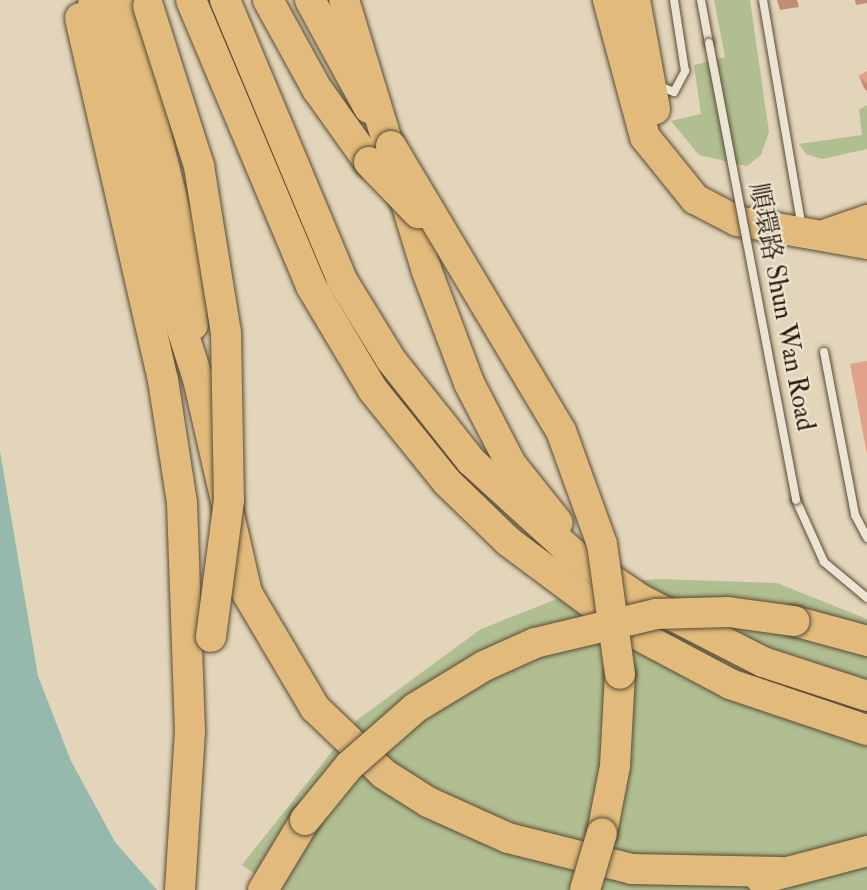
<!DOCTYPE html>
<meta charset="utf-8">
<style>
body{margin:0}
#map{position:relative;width:867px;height:890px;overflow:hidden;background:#e2d5b9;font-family:"IM FELL Double Pica","Noto Serif TC",serif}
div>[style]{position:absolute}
.green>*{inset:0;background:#b0be91}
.water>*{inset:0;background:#95b9ac}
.roads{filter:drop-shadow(0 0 2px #594a34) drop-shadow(0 0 2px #594a34)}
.lane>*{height:8px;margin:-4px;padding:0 4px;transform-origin:4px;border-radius:4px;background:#ece4d2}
.highway>*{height:30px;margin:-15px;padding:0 15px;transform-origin:15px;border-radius:15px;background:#e1ba7c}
.bridges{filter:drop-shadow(0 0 2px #594a34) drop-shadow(0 0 2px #594a34)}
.lane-bridge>*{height:8px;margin:-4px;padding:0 4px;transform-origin:4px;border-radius:4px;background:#ece4d2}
.highway-bridge>*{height:30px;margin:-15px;padding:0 15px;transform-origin:15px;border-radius:15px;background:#e1ba7c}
.wall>*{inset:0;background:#c18c76}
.building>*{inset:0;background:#e0a389}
span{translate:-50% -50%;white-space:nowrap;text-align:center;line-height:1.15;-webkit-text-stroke:4.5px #ece4d2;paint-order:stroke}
.street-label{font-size:26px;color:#2b1b08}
</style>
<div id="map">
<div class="green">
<i style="clip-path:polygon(714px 0,750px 0,769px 132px,761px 155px,747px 166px,699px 155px,671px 121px,701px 114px,694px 65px,725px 57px)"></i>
<i style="clip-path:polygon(867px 105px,867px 149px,822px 159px,806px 154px,799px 144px,862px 135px,859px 110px)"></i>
<i style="clip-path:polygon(657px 579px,777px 583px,867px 619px,867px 890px,278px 890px,242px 865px,357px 720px,481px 629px,590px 586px)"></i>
</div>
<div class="water">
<i style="clip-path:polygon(0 451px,38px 676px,71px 761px,115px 842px,157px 890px,0 890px)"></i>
</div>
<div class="roads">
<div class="lane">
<i style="left:701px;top:0;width:44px;rotate:79.5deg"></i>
<i style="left:763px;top:0;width:230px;rotate:80.3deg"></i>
<i style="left:659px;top:86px;width:16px;rotate:22deg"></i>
<i style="left:674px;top:92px;width:24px;rotate:-62deg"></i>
<i style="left:685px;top:71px;width:72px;rotate:-98.8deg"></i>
<i style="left:824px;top:352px;width:166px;rotate:79.2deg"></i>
<i style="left:855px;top:515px;width:26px;rotate:62deg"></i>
<i style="left:796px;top:500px;width:68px;rotate:65.7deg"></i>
<i style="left:824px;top:562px;width:56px;rotate:39.9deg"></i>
</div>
<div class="highway">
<i style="left:93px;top:0;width:279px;rotate:75.5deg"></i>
<i style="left:163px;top:270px;width:114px;rotate:72.2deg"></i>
<i style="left:198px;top:379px;width:220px;rotate:77.1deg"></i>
<i style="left:247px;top:593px;width:134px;rotate:59.4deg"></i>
<i style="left:315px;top:708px;width:95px;rotate:43.7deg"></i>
<i style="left:384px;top:774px;width:52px;rotate:32.5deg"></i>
<i style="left:428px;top:802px;width:88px;rotate:24.2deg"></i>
<i style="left:508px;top:838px;width:128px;rotate:14deg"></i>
<i style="left:632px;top:869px;width:148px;rotate:1.2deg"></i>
<i style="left:123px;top:0;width:270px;rotate:76.1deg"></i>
<i style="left:188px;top:262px;width:63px;rotate:85.5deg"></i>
<i style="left:191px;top:0;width:310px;rotate:67.2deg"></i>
<i style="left:311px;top:286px;width:121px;rotate:59.2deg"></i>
<i style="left:373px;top:390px;width:118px;rotate:51.2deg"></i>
<i style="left:447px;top:482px;width:86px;rotate:44.1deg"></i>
<i style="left:509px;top:542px;width:142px;rotate:36.7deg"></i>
<i style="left:623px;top:627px;width:121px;rotate:28deg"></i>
<i style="left:730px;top:684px;width:145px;rotate:18.6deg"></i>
<i style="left:225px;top:0;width:303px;rotate:67.3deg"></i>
<i style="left:342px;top:280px;width:94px;rotate:58.5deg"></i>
<i style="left:391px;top:360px;width:129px;rotate:51.6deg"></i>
<i style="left:471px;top:461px;width:137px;rotate:42.3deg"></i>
<i style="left:572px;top:553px;width:82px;rotate:34.1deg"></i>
<i style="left:640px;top:599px;width:138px;rotate:27.1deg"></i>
<i style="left:763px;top:662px;width:109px;rotate:18.1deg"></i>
<i style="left:268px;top:0;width:102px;rotate:61.2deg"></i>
<i style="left:317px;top:89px;width:90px;rotate:54.5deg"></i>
<i style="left:310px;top:0;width:123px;rotate:61.4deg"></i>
<i style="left:344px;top:0;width:281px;rotate:73deg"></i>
<i style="left:426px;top:269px;width:122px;rotate:69.3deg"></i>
<i style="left:469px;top:383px;width:91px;rotate:62.6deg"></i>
<i style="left:511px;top:464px;width:75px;rotate:51.5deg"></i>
<i style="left:608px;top:0;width:142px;rotate:74.9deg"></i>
<i style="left:645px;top:137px;width:80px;rotate:51.1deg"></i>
<i style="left:695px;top:199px;width:47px;rotate:27.6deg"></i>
<i style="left:737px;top:221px;width:132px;rotate:10deg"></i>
<i style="left:635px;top:0;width:111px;rotate:79.6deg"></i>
<i style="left:80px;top:18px;width:371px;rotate:77.1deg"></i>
<i style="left:163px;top:380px;width:124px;rotate:81.2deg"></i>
<i style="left:182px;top:503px;width:228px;rotate:88deg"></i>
<i style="left:190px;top:731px;width:159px;rotate:93.6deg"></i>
<i style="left:824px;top:235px;width:46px;rotate:-19.2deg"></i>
<i style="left:794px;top:621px;width:76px;rotate:15.3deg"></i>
<i style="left:602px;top:833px;width:68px;rotate:-79deg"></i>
<i style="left:615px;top:766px;width:92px;rotate:-86.9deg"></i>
<i style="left:761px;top:879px;width:110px;rotate:-14.8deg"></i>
<i style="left:263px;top:890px;width:82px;rotate:-59deg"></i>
</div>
</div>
<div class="bridges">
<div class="lane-bridge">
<i style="left:709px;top:43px;width:465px;rotate:79.2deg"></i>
</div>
<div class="highway-bridge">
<i style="left:148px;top:6px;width:168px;rotate:72.3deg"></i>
<i style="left:199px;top:166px;width:169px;rotate:80.8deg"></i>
<i style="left:226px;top:333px;width:167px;rotate:89deg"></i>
<i style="left:229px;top:500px;width:138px;rotate:97.5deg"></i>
<i style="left:391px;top:146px;width:332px;rotate:59.2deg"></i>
<i style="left:561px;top:431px;width:120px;rotate:70.1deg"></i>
<i style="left:602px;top:544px;width:131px;rotate:82.1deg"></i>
<i style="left:369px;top:162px;width:71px;rotate:46.1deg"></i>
<i style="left:305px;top:820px;width:70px;rotate:-50.8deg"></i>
<i style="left:349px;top:766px;width:88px;rotate:-41.3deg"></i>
<i style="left:415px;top:708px;width:81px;rotate:-31.3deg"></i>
<i style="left:484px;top:666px;width:56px;rotate:-24.3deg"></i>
<i style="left:535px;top:643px;width:124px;rotate:-13.5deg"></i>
<i style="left:656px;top:614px;width:72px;rotate:-1.6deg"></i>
<i style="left:728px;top:612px;width:67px;rotate:7.8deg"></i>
<i style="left:585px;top:890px;width:59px;rotate:-73.4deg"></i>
</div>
</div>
<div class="wall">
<i style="clip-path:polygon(777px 0,797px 0,799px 7px,780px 10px)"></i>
<i style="clip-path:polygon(855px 0,867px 0,867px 3px,856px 5px)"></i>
<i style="clip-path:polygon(867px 71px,867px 91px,864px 88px,859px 76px)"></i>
</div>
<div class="building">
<i style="clip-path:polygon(867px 71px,867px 84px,859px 76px)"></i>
<i style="clip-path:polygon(867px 361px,867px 454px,850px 364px)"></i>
</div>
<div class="street-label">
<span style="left:781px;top:307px;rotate:79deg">順環路 Shun Wan Road</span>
</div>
</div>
